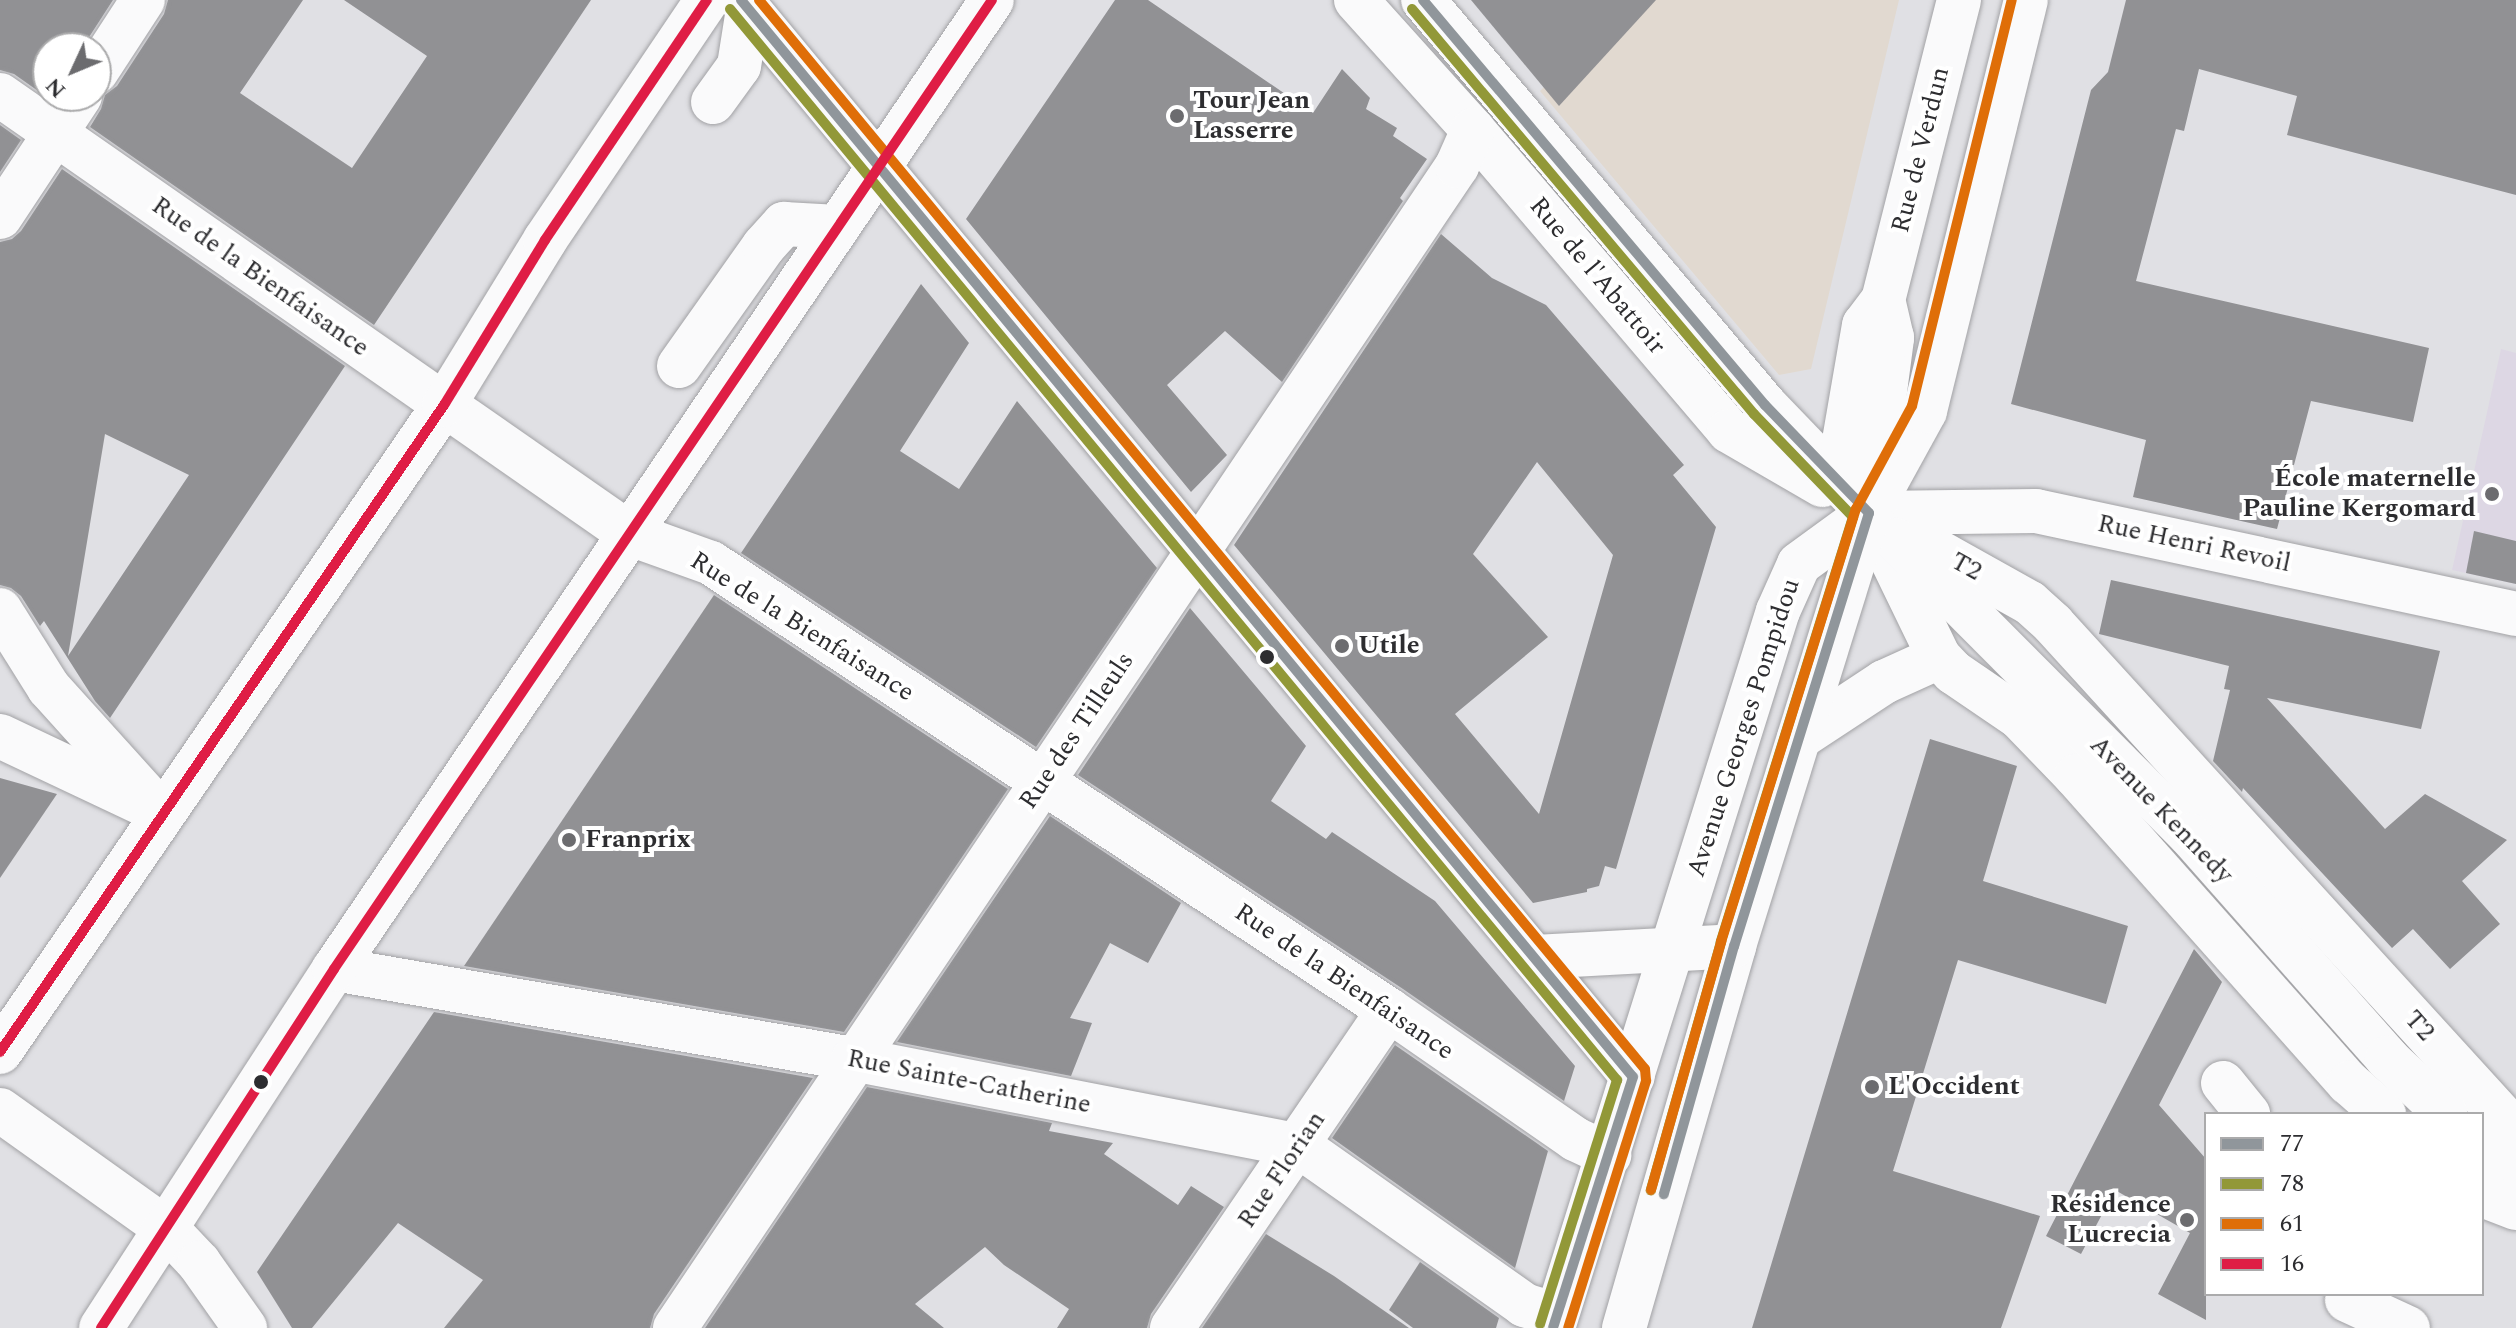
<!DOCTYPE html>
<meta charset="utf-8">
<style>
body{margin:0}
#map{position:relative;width:2516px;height:1328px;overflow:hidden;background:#e0e0e4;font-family:Spectral,serif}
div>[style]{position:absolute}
.industrial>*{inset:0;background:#e1d9d0}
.education>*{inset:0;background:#ddd7e4}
.building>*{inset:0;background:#919194}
.roads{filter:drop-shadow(0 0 2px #a2a2a5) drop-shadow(0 0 2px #a2a2a5)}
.minor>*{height:44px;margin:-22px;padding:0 22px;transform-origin:22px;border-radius:22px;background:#fafafb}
.major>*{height:44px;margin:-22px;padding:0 22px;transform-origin:22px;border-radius:22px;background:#fafafb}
.bus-1>*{height:10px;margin:-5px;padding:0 5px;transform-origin:5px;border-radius:5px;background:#90969b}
.bus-2>*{height:10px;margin:-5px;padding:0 5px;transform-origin:5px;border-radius:5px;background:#929838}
.bus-3>*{height:10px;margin:-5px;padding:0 5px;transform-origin:5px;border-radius:5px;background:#df6e08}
.bus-4>*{height:10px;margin:-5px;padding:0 5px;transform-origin:5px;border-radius:5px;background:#df1d45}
.dots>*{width:22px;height:22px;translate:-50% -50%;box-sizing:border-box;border:4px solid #fff;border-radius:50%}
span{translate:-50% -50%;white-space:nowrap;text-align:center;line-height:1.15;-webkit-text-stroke:8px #fff;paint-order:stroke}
.poi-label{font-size:26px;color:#2d2d30;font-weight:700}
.left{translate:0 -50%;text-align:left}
.right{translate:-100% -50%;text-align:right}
.street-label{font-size:26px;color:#2d2d30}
.legend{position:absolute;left:2204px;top:1112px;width:280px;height:184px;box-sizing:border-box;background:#fff;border:2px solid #ababac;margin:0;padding:10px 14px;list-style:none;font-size:24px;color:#2d2d30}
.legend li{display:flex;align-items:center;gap:16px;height:40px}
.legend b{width:40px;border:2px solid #ababac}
.north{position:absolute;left:32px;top:32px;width:80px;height:80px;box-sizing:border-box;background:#fff;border:2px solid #ababac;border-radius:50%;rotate:226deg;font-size:22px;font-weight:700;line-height:32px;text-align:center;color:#2d2d30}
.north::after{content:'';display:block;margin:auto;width:28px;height:36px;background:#6c6c6f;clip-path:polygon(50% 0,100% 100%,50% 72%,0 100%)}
</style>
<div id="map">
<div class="industrial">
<i style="clip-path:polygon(1596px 0,1899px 0,1811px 369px,1779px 375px,1540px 91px,1614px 18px)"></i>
</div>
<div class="education">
<i style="clip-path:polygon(2501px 349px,2516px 353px,2516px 584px,2452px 570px)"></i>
</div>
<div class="building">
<i style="clip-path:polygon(0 0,113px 0,82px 48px,48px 48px,48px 98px,14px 74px,0 70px)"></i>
<i style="clip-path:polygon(168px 0,303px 0,240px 93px,352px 168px,427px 56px,344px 0,591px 0,374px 325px,90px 127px,101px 109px,105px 95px,117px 86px,164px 14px)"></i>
<i style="clip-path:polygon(1115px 0,1148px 0,1313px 113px,1342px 69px,1370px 98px,1366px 109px,1397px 128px,1393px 136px,1427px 159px,1400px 198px,1403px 201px,1282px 382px,1225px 331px,1167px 385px,1227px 455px,1191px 492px,966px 219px)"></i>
<i style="clip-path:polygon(1471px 0,1656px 0,1559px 106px)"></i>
<i style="clip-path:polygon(2126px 0,2516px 0,2516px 195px,2287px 135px,2297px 96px,2199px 69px,2184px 131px,2176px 129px,2136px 281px,2429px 348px,2413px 422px,2311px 401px,2277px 529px,2133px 497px,2146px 440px,2011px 404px,2091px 90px,2108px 72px)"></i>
<i style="clip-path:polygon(0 125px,21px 140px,0 172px)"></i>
<i style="clip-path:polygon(evenodd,62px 169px,345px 366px,110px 718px,95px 701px,44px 621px,40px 626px,21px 596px,11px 588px,0 585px,0 242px,12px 239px,21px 231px,62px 169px,105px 434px,189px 475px,68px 656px,105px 434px)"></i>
<i style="clip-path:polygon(evenodd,1441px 234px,1492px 278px,1546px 305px,1684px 465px,1673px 475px,1716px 527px,1616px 869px,1605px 866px,1599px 886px,1587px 889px,1587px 892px,1533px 903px,1234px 545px,1441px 234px,1537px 462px,1613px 555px,1539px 814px,1455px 714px,1548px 637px,1473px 554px,1537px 462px)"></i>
<i style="clip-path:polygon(921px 284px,969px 343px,900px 451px,959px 489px,1017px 401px,1157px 568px,1036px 747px,741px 553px)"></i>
<i style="clip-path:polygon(2474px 531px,2516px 541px,2516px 584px,2466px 573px)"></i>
<i style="clip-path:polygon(2111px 580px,2440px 651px,2421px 729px,2267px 698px,2385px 829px,2425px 794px,2507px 840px,2462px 881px,2500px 924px,2450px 969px,2413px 929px,2392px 948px,2243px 788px,2242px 792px,2213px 761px,2230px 690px,2224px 689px,2229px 666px,2099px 634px)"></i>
<i style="clip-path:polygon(714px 595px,1008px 789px,844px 1032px,464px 966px)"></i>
<i style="clip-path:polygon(1190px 608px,1306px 746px,1271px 801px,1326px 839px,1332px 832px,1435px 901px,1575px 1066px,1564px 1101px,1403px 989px,1078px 775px)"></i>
<i style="clip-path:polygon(1930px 739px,2017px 766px,1983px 881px,2128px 926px,2106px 1004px,1958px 960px,1893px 1171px,2040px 1216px,2001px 1328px,1752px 1328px)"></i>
<i style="clip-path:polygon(0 778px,57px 794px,0 878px)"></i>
<i style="clip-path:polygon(1050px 816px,1181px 903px,1148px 963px,1110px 943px,1070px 1018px,1092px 1023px,1071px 1076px,897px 1042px)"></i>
<i style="clip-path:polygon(2194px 949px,2222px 982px,2159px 1105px,2206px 1159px,2206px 1320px,2158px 1294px,2190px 1233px,2115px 1190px,2081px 1254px,2046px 1236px)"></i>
<i style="clip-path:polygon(434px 1012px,813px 1078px,654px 1314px,650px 1328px,444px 1328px,483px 1280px,398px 1223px,312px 1328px,292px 1328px,257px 1272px)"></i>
<i style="clip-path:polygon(1395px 1045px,1548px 1151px,1515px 1268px,1332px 1138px)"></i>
<i style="clip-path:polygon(867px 1087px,1052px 1123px,1049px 1131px,1113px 1143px,1104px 1154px,1178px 1205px,1191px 1186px,1224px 1207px,1151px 1314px,1147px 1328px,1057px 1328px,1069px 1309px,1004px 1265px,985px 1247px,915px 1304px,944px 1328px,705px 1328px)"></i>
<i style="clip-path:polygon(1266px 1234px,1334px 1276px,1409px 1328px,1202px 1328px)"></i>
<i style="clip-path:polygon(1420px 1262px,1499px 1318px,1496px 1328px,1413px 1328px,1389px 1310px)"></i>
</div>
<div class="roads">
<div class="minor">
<i style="left:741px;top:0;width:1398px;rotate:50.37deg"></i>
<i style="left:1356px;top:0;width:175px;rotate:48deg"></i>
<i style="left:1473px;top:130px;width:395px;rotate:49.6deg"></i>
<i style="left:1729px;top:431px;width:108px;rotate:30.1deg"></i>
<i style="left:1423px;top:0;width:530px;rotate:49.82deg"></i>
<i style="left:1765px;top:405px;width:150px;rotate:46.1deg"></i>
<i style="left:1869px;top:513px;width:184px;rotate:29.2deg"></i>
<i style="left:2030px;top:603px;width:31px;rotate:42deg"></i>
<i style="left:2053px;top:624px;width:687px;rotate:47.65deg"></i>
<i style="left:96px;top:72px;width:86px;rotate:-56.9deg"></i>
<i style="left:0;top:95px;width:768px;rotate:34.87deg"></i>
<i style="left:630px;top:534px;width:86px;rotate:19.7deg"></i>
<i style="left:711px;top:563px;width:812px;rotate:33.4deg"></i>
<i style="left:1389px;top:1010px;width:226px;rotate:34.7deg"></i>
<i style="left:1575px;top:1139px;width:38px;rotate:25deg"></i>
<i style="left:713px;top:102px;width:44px;rotate:-54.2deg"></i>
<i style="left:739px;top:66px;width:58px;rotate:-81deg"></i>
<i style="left:0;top:217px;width:145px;rotate:-56.5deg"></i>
<i style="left:679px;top:366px;width:147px;rotate:-54.7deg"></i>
<i style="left:764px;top:246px;width:30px;rotate:-48deg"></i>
<i style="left:784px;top:224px;width:54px;rotate:3.2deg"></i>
<i style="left:1873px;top:513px;width:163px;rotate:-0.7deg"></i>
<i style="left:2036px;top:511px;width:491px;rotate:12.1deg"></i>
<i style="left:0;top:610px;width:92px;rotate:57.9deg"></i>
<i style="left:49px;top:688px;width:169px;rotate:47.9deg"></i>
<i style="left:0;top:736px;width:157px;rotate:25.3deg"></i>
<i style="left:1534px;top:957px;width:200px;rotate:-3.1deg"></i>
<i style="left:334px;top:969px;width:527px;rotate:9.84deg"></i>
<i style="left:853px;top:1059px;width:454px;rotate:11deg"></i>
<i style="left:1299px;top:1146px;width:276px;rotate:35.2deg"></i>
<i style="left:1524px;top:1305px;width:34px;rotate:17deg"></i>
<i style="left:2223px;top:1083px;width:40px;rotate:51deg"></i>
<i style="left:0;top:1110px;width:205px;rotate:35.5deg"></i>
<i style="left:167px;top:1229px;width:47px;rotate:46.7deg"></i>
<i style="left:199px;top:1263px;width:80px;rotate:54.7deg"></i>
<i style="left:2347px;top:1300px;width:67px;rotate:24.7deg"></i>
<i style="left:675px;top:1328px;width:1401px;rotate:-56.06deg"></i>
<i style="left:1457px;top:166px;width:39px;rotate:-66deg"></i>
<i style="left:1172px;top:1328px;width:385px;rotate:-55.7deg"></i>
</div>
<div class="major">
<i style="left:1959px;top:0;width:309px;rotate:104.2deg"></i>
<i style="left:1883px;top:300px;width:31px;rotate:127deg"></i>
<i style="left:1864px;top:325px;width:124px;rotate:99.8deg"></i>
<i style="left:1843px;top:447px;width:71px;rotate:68.5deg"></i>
<i style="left:1869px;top:513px;width:160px;rotate:64.1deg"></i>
<i style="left:1939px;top:657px;width:21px;rotate:47deg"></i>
<i style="left:1953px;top:672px;width:80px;rotate:34.3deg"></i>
<i style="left:2019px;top:717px;width:82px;rotate:46deg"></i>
<i style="left:2076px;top:776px;width:411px;rotate:48.4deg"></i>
<i style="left:2349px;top:1083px;width:47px;rotate:41.5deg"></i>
<i style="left:1896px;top:540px;width:416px;rotate:45.1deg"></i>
<i style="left:2190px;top:835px;width:298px;rotate:48.5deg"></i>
<i style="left:2387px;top:1058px;width:81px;rotate:43.5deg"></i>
<i style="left:1799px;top:738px;width:102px;rotate:-33.4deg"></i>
<i style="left:1884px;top:682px;width:60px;rotate:-24.4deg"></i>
<i style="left:0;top:1052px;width:785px;rotate:-55.54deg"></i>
<i style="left:444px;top:405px;width:193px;rotate:-58.5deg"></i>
<i style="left:545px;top:240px;width:290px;rotate:-56deg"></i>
<i style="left:2482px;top:1147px;width:43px;rotate:37.4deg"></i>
<i style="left:2482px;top:1195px;width:36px;rotate:21deg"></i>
<i style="left:101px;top:1328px;width:428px;rotate:-57deg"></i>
<i style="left:334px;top:969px;width:1171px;rotate:-55.82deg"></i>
<i style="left:1553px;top:1328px;width:751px;rotate:-72.58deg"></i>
<i style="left:1778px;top:611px;width:51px;rotate:-65.9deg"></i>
<i style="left:1799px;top:564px;width:87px;rotate:-36.1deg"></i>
<i style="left:1869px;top:513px;width:116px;rotate:-61.2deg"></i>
<i style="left:1925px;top:411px;width:423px;rotate:-76.2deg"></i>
<i style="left:1624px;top:1328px;width:398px;rotate:-73.9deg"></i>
<i style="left:1734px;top:946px;width:454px;rotate:-72.7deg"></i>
<i style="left:1869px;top:513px;width:177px;rotate:-82.5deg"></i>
<i style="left:1892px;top:338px;width:39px;rotate:-103deg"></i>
</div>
</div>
<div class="bus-1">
<i style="left:741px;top:0;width:1398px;rotate:50.37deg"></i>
<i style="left:1633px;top:1077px;width:263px;rotate:107.7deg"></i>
<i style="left:1423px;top:0;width:530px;rotate:49.82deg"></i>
<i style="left:1765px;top:405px;width:150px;rotate:46.1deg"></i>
<i style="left:1869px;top:513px;width:454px;rotate:107.3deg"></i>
<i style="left:1734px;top:946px;width:258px;rotate:105.8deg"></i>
</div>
<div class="bus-2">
<i style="left:730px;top:9px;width:1391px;rotate:50.37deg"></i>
<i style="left:1617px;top:1080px;width:256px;rotate:107.5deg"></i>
<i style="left:1412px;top:9px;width:530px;rotate:49.82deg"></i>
<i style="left:1754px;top:414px;width:143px;rotate:46.1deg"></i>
<i style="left:1853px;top:517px;width:445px;rotate:107.3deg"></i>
<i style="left:1721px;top:942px;width:258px;rotate:105.8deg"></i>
</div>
<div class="bus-3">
<i style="left:759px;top:0;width:1388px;rotate:50.35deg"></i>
<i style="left:1645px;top:1069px;width:12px;rotate:85deg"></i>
<i style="left:1646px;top:1081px;width:259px;rotate:107.5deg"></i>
<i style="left:1651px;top:1190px;width:258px;rotate:-74.2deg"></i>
<i style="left:1721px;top:942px;width:454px;rotate:-72.7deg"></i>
<i style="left:1856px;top:509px;width:117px;rotate:-61.5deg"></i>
<i style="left:1912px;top:406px;width:418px;rotate:-76.2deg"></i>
</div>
<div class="bus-4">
<i style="left:0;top:1052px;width:785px;rotate:-55.54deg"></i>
<i style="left:444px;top:405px;width:193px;rotate:-58.5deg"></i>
<i style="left:545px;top:240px;width:290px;rotate:-56deg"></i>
<i style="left:101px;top:1328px;width:428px;rotate:-57deg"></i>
<i style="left:334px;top:969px;width:1171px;rotate:-55.82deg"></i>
</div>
<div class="dots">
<i style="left:1177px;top:116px;background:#6c6c6f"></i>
<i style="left:2492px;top:494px;background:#6c6c6f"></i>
<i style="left:1342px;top:646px;background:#6c6c6f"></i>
<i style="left:1267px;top:657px;background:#2d2d30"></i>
<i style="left:569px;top:840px;background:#6c6c6f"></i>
<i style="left:261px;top:1082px;background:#2d2d30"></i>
<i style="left:1872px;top:1087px;background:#6c6c6f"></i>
<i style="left:2187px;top:1220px;background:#6c6c6f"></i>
</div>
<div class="poi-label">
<span class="left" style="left:1193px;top:116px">Tour Jean<br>Lasserre</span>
<span class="right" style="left:2476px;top:494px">École maternelle<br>Pauline Kergomard</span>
<span class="left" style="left:1358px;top:646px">Utile</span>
<span class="left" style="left:585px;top:840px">Franprix</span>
<span class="left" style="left:1888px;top:1087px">L'Occident</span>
<span class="right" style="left:2171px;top:1220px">Résidence<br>Lucrecia</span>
</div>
<div class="street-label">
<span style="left:1921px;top:150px;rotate:-76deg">Rue de Verdun</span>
<span style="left:1597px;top:276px;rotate:50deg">Rue de l'Abattoir</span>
<span style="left:260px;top:277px;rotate:35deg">Rue de la Bienfaisance</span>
<span style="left:2194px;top:544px;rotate:12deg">Rue Henri Revoil</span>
<span style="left:1966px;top:567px;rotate:29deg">T2</span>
<span style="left:802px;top:627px;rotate:32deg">Rue de la Bienfaisance</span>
<span style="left:1744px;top:728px;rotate:-72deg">Avenue Georges Pompidou</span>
<span style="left:1077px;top:731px;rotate:-56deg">Rue des Tilleuls</span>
<span style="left:2161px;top:810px;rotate:46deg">Avenue Kennedy</span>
<span style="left:1344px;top:982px;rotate:34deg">Rue de la Bienfaisance</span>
<span style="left:2419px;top:1026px;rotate:48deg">T2</span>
<span style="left:969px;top:1082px;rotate:11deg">Rue Sainte-Catherine</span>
<span style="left:1282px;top:1170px;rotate:-56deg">Rue Florian</span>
</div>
<ul class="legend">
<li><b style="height:10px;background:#90969b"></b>77</li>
<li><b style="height:10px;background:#929838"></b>78</li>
<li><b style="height:10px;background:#df6e08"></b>61</li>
<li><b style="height:10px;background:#df1d45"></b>16</li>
</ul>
<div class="north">N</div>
</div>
